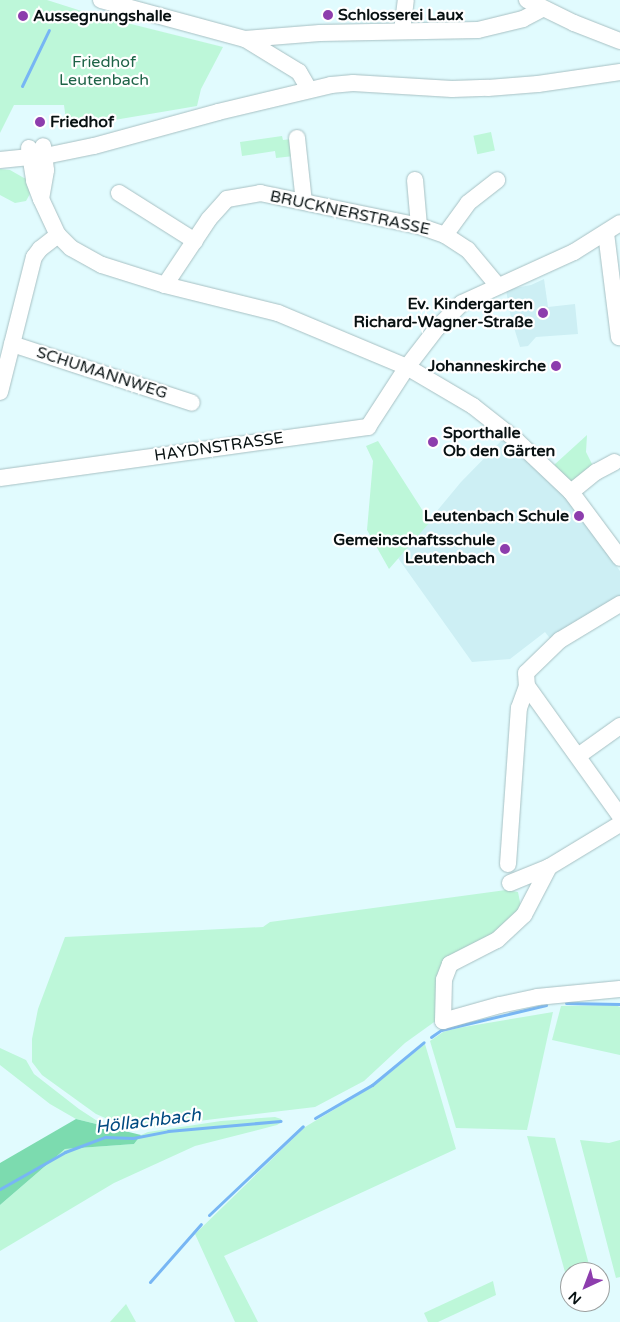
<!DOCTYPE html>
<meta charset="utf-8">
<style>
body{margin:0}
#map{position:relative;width:620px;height:1322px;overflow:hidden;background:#e1fbfe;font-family:"Varela Round",sans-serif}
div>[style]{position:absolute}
.built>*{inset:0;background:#cdeff4}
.green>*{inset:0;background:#bdf7d9;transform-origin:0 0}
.forest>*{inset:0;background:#7cdbaf}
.stream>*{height:3px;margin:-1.5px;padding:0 1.5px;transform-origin:1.5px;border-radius:1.5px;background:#77b6f4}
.roads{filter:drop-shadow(0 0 1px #a7c0c3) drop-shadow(0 0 1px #a7c0c3)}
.minor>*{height:16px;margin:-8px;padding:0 8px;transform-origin:8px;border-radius:8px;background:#fff}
.dots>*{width:14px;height:14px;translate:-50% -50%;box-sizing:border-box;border:2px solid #fff;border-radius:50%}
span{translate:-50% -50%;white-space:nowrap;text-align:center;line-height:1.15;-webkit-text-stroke:4.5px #fff;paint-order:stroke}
.poi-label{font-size:16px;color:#081112;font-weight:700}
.left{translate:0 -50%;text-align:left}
.right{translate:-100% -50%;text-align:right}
.park-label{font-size:16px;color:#1e6448}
.street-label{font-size:16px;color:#081112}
.water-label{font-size:18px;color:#004a81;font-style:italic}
.north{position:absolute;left:560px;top:1262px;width:50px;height:50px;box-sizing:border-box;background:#fff;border:1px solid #9ca0a0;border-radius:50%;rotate:223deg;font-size:14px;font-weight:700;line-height:20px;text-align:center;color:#081112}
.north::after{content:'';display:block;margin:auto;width:18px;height:22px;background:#8d3dad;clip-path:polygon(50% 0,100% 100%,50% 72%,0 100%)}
</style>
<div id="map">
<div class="built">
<i style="clip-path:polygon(544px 279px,548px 307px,575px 304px,578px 334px,536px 337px,528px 346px,520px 347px,511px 318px,506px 290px,531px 285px)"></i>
<i style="clip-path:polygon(503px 439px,567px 497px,620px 571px,620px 597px,552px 641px,545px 632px,510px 659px,472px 662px,398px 558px,461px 482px)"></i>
</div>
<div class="green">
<i style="clip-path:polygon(0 0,47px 0,91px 14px,223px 47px,201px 89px,197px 106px,67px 128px,64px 105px,14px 105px,0 133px)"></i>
<i style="left:491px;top:132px;width:19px;height:18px;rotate:78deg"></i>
<i style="clip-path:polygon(282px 136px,283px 140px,292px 139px,294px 156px,276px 158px,275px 151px,242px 156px,240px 142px)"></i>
<i style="clip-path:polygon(0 169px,10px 170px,24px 178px,29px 178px,31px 192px,26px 201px,15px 203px,0 195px)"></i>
<i style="clip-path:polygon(587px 435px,586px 452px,594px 468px,573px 484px,554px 465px)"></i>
<i style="clip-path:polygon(378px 441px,430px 522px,389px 569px,367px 530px,373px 461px,366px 446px)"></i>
<i style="clip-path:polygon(506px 890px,518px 892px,522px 912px,496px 937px,447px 961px,437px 1020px,405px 1043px,364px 1081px,315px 1107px,141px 1128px,119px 1124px,96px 1114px,42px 1075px,32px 1062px,32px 1039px,38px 1009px,65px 937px,263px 927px,270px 922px)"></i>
<i style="clip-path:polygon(615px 1005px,620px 1007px,620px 1055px,552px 1040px,561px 1006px)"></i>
<i style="clip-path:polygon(553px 1012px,527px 1130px,456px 1128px,430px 1041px,443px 1032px,458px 1028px)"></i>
<i style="clip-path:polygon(425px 1044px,456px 1149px,224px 1256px,258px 1322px,235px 1322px,195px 1234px,305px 1127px,375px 1085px)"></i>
<i style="clip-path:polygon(0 1048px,26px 1060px,34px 1074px,79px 1109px,105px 1126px,76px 1119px,50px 1104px,0 1065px)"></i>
<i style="clip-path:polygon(275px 1117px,281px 1119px,282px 1122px,277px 1125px,195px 1146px,114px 1183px,0 1251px,0 1205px,65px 1149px,134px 1144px,141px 1135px,148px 1132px,221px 1121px)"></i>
<i style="clip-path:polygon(527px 1136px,555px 1138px,591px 1272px,570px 1272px,570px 1290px)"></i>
<i style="clip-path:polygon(580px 1140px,609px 1143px,620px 1140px,620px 1277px,616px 1278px)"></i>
<i style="clip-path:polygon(493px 1281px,496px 1295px,438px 1322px,428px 1322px,424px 1313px)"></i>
<i style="clip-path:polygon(126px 1304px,136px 1322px,110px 1322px)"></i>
</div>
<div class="forest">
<i style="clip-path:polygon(76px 1119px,141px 1135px,134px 1144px,65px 1149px,0 1205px,0 1163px)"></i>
</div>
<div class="stream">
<i style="left:22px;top:86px;width:62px;rotate:-64.3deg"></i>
<i style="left:566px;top:1003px;width:54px;rotate:1.1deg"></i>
<i style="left:431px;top:1037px;width:12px;rotate:-35deg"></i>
<i style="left:441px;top:1030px;width:108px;rotate:-13.4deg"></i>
<i style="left:315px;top:1118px;width:66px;rotate:-30.1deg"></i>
<i style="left:372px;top:1085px;width:67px;rotate:-39.6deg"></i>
<i style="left:0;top:1189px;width:75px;rotate:-29.6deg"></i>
<i style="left:65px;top:1152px;width:43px;rotate:-20.6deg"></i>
<i style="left:105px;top:1137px;width:28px;rotate:2deg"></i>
<i style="left:133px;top:1138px;width:36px;rotate:-11deg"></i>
<i style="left:168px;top:1131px;width:113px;rotate:-5.1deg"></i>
<i style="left:209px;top:1215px;width:129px;rotate:-43.4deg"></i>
<i style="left:150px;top:1282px;width:77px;rotate:-48.7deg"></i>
</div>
<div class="roads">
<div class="minor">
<i style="left:101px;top:0;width:149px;rotate:15.2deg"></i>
<i style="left:245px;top:39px;width:63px;rotate:31.4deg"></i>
<i style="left:299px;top:72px;width:20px;rotate:60deg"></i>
<i style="left:527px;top:0;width:52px;rotate:26.1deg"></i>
<i style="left:574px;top:23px;width:49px;rotate:21.4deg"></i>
<i style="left:402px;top:31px;width:31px;rotate:-83deg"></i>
<i style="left:245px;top:39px;width:75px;rotate:-4.6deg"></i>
<i style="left:320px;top:33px;width:158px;rotate:-1.1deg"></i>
<i style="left:478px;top:30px;width:46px;rotate:-13.7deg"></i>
<i style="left:523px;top:19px;width:21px;rotate:-28deg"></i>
<i style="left:297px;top:138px;width:64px;rotate:83.8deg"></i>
<i style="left:29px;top:148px;width:33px;rotate:81deg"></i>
<i style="left:34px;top:181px;width:19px;rotate:69deg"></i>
<i style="left:41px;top:199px;width:40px;rotate:65deg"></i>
<i style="left:58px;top:235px;width:18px;rotate:45deg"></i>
<i style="left:71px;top:248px;width:35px;rotate:29deg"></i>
<i style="left:102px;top:265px;width:66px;rotate:17.6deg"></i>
<i style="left:165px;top:285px;width:116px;rotate:13.9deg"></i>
<i style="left:278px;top:313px;width:140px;rotate:22.7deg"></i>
<i style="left:407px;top:367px;width:77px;rotate:30.6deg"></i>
<i style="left:473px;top:406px;width:55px;rotate:38.3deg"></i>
<i style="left:516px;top:440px;width:76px;rotate:43.4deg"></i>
<i style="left:571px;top:492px;width:82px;rotate:53.4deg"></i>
<i style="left:0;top:160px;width:50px;rotate:-5.7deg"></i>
<i style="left:50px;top:155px;width:45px;rotate:-11.6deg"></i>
<i style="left:94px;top:146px;width:129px;rotate:-15.3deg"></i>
<i style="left:218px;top:112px;width:116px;rotate:-13.4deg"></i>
<i style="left:331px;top:85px;width:22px;rotate:-5deg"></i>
<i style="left:353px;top:83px;width:99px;rotate:3.5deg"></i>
<i style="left:452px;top:89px;width:36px;rotate:-2deg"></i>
<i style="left:488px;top:88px;width:50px;rotate:-4.6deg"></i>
<i style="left:538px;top:84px;width:83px;rotate:-8.3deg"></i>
<i style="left:415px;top:180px;width:46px;rotate:85deg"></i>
<i style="left:119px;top:193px;width:90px;rotate:32.3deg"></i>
<i style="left:41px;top:199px;width:29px;rotate:-80deg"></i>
<i style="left:46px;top:170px;width:24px;rotate:-97deg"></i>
<i style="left:606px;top:233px;width:105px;rotate:82.9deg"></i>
<i style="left:445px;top:235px;width:39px;rotate:-54deg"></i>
<i style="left:468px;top:203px;width:37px;rotate:-38deg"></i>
<i style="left:165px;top:285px;width:79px;rotate:-56.3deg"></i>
<i style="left:209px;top:219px;width:27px;rotate:-48deg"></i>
<i style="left:227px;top:199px;width:34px;rotate:-10deg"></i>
<i style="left:260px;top:193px;width:162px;rotate:11.7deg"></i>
<i style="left:419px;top:226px;width:28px;rotate:19deg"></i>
<i style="left:445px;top:235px;width:27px;rotate:33deg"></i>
<i style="left:468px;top:250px;width:47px;rotate:50.2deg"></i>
<i style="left:12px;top:344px;width:189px;rotate:18.1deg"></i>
<i style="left:0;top:392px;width:139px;rotate:-75.9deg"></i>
<i style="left:34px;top:257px;width:10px;rotate:-53deg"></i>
<i style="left:40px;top:249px;width:23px;rotate:-38deg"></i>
<i style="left:0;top:478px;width:372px;rotate:-7.9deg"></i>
<i style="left:368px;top:427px;width:72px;rotate:-57deg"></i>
<i style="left:407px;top:367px;width:49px;rotate:-52.4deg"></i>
<i style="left:437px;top:328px;width:35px;rotate:-45deg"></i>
<i style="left:462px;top:303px;width:123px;rotate:-24.5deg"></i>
<i style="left:574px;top:252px;width:54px;rotate:-32.2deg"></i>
<i style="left:571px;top:492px;width:32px;rotate:-39deg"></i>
<i style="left:596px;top:472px;width:21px;rotate:-28deg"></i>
<i style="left:620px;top:604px;width:70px;rotate:149deg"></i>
<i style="left:560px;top:640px;width:47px;rotate:135.9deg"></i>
<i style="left:526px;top:673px;width:13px;rotate:86deg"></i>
<i style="left:527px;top:686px;width:160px;rotate:54.4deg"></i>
<i style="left:578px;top:756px;width:52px;rotate:-35.5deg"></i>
<i style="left:508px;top:864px;width:156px;rotate:-86deg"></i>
<i style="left:519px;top:708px;width:23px;rotate:-70deg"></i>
<i style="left:549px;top:867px;width:54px;rotate:117.5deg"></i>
<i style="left:524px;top:915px;width:37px;rotate:137deg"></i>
<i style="left:497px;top:940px;width:53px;rotate:152.9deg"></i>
<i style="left:450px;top:964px;width:17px;rotate:111deg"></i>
<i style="left:444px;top:980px;width:41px;rotate:91.4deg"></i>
<i style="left:443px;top:1021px;width:59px;rotate:-15.7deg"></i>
<i style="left:500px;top:1005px;width:38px;rotate:-12deg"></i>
<i style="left:537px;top:997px;width:83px;rotate:-5.5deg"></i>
<i style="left:510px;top:883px;width:42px;rotate:-22.3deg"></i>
<i style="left:549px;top:867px;width:83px;rotate:-31.2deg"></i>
</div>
</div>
<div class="dots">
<i style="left:328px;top:15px;background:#8d3dad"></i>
<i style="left:23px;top:16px;background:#8d3dad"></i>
<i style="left:40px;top:122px;background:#8d3dad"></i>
<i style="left:543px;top:313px;background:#8d3dad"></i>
<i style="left:556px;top:366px;background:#8d3dad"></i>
<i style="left:433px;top:442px;background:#8d3dad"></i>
<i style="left:579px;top:516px;background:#8d3dad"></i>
<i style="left:505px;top:549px;background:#8d3dad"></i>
</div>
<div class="poi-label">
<span class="left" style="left:338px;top:15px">Schlosserei Laux</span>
<span class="left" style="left:33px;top:16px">Aussegnungshalle</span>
<span class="left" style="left:50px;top:122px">Friedhof</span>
<span class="right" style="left:533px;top:313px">Ev. Kindergarten<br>Richard-Wagner-Straße</span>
<span class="right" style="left:546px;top:366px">Johanneskirche</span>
<span class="left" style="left:443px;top:442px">Sporthalle<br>Ob den Gärten</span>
<span class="right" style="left:569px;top:516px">Leutenbach Schule</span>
<span class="right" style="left:495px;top:549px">Gemeinschaftsschule<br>Leutenbach</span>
</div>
<div class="park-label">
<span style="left:104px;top:71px">Friedhof<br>Leutenbach</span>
</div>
<div class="street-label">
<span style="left:350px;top:213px;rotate:12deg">BRUCKNERSTRASSE</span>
<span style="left:102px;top:373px;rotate:18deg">SCHUMANNWEG</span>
<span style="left:219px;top:447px;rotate:-8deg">HAYDNSTRASSE</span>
</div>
<div class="water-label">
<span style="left:148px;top:1121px;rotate:-7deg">Höllachbach</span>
</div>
<div class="north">N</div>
</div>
